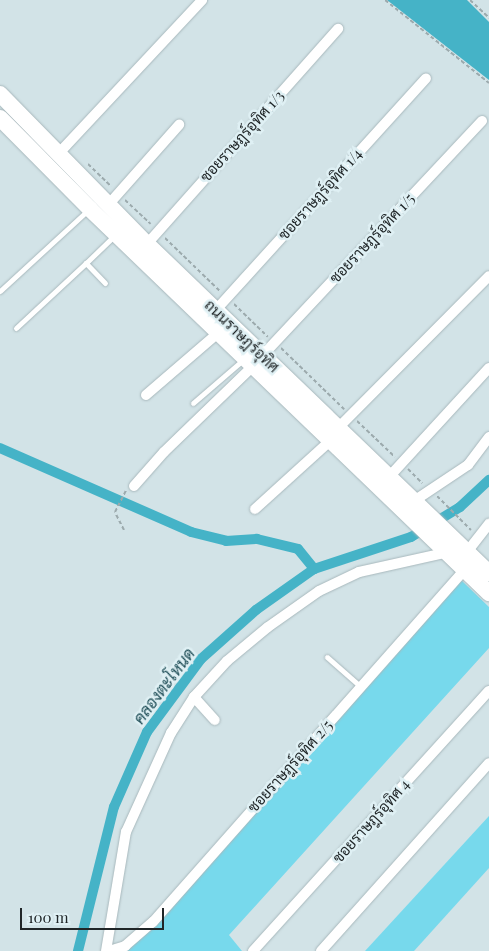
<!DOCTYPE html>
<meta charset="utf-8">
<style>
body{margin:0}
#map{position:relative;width:489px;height:951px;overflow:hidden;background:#d2e3e7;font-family:"Playfair Display",Sarabun,serif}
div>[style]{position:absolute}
.green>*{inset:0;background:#77d9ec}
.water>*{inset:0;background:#45b3c7}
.canal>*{height:10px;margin:-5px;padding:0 5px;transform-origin:5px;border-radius:5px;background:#45b3c7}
.path>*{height:2px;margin-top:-1px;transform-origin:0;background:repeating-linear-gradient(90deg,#9caaad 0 4px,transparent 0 6.5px)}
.roads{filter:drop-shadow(0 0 1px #a8b8bc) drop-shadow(0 0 1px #a8b8bc)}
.service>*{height:5px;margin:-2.5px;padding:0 2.5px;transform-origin:2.5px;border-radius:2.5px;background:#fff}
.minor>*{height:10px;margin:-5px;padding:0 5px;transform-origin:5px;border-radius:5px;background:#fff}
.primary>*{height:16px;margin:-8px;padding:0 8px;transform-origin:8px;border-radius:8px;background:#fff}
span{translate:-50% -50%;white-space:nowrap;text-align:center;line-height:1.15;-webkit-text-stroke:5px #dff0f4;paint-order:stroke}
.street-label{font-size:15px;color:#202628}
.water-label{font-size:16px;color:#1c4b54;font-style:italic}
.scale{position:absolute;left:20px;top:908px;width:144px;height:22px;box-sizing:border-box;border:2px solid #202628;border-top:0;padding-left:6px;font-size:15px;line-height:18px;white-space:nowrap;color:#202628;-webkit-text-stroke:4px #dff0f4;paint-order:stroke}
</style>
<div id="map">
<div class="green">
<i style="clip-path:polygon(460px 579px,489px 607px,489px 648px,229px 935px,242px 951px,123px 951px)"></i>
<i style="clip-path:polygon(489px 816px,489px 868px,414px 951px,365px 951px)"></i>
</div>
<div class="water">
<i style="clip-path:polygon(387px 0,467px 0,489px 22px,489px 80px)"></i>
</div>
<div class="canal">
<i style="left:0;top:448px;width:209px;rotate:23.7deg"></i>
<i style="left:191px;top:532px;width:36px;rotate:14deg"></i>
<i style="left:226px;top:541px;width:31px;rotate:-4deg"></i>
<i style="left:257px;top:539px;width:42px;rotate:13.7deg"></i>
<i style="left:298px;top:549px;width:26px;rotate:51deg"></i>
<i style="left:78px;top:951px;width:148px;rotate:-76deg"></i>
<i style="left:114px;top:807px;width:82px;rotate:-66.3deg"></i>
<i style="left:147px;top:732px;width:91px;rotate:-53.5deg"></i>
<i style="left:201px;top:659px;width:74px;rotate:-41.7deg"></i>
<i style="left:256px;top:610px;width:71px;rotate:-35.3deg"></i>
<i style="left:314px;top:569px;width:102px;rotate:-18.3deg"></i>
<i style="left:411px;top:537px;width:57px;rotate:-31.5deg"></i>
<i style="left:460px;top:507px;width:40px;rotate:-43deg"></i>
</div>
<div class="path">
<i style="left:385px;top:0;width:133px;rotate:38.6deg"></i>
<i style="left:470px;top:0;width:26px;rotate:43deg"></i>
<i style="left:88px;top:164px;width:32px;rotate:44deg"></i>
<i style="left:125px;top:200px;width:35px;rotate:43deg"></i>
<i style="left:165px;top:238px;width:78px;rotate:44deg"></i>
<i style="left:234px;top:304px;width:47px;rotate:44.1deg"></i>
<i style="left:281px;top:348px;width:88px;rotate:44.1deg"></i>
<i style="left:357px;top:421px;width:52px;rotate:43.5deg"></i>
<i style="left:408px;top:469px;width:20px;rotate:45deg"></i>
<i style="left:437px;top:496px;width:48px;rotate:45deg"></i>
<i style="left:124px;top:530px;width:20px;rotate:-117deg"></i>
<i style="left:115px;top:512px;width:25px;rotate:-63deg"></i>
</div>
<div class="roads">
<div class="service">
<i style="left:105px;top:283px;width:28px;rotate:-134deg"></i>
<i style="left:86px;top:263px;width:39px;rotate:-44deg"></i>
<i style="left:0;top:291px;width:120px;rotate:-42.6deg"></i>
<i style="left:16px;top:328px;width:96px;rotate:-42.9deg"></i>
<i style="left:193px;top:403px;width:67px;rotate:-40.8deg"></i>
<i style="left:327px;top:657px;width:45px;rotate:41.4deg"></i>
</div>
<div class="minor">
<i style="left:60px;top:152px;width:208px;rotate:-46.9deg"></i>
<i style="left:109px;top:204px;width:106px;rotate:-48.5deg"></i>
<i style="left:147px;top:244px;width:288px;rotate:-48.4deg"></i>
<i style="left:215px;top:311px;width:314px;rotate:-47.8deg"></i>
<i style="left:262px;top:356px;width:322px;rotate:-46.9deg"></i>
<i style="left:146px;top:395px;width:95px;rotate:-40.7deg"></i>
<i style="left:338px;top:428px;width:214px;rotate:-45.2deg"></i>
<i style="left:389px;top:477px;width:148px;rotate:-47.5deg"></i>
<i style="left:134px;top:486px;width:45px;rotate:-48.6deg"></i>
<i style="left:164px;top:452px;width:124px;rotate:-44deg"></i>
<i style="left:414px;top:501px;width:65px;rotate:-33.7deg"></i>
<i style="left:468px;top:465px;width:35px;rotate:-53deg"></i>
<i style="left:255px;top:509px;width:101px;rotate:-42.2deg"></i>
<i style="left:467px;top:552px;width:36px;rotate:-52deg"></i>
<i style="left:194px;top:697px;width:31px;rotate:48deg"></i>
<i style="left:106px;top:951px;width:121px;rotate:-80.5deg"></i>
<i style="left:126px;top:832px;width:109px;rotate:-65.6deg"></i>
<i style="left:171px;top:733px;width:43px;rotate:-57.4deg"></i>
<i style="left:194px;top:697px;width:49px;rotate:-47.5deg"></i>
<i style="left:227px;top:661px;width:53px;rotate:-39.7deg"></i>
<i style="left:268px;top:627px;width:62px;rotate:-35.2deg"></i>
<i style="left:319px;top:591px;width:44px;rotate:-25.4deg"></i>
<i style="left:359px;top:572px;width:88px;rotate:-12.5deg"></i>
<i style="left:109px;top:951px;width:17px;rotate:-17deg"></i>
<i style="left:125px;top:946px;width:37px;rotate:-41deg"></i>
<i style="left:153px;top:922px;width:470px;rotate:-48.5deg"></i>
<i style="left:253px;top:951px;width:351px;rotate:-47.8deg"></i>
<i style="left:321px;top:951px;width:252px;rotate:-48.2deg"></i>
</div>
<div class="primary">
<i style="left:0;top:94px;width:210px;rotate:45.6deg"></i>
<i style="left:147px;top:244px;width:475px;rotate:43.9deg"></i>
<i style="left:0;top:118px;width:128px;rotate:45.3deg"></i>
<i style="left:90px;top:209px;width:554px;rotate:43.9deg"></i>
</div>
</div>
<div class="street-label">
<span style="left:242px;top:136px;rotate:-48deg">ซอยราษฎร์อุทิศ 1/3</span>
<span style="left:320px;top:194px;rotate:-48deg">ซอยราษฎร์อุทิศ 1/4</span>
<span style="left:372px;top:238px;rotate:-47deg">ซอยราษฎร์อุทิศ 1/5</span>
<span style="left:242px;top:336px;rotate:44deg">ถนนราษฎร์อุทิศ</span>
<span style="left:290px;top:766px;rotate:-48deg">ซอยราษฎร์อุทิศ 2/5</span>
<span style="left:371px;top:821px;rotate:-48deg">ซอยราษฎร์อุทิศ 4</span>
</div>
<div class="water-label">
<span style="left:164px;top:686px;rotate:-53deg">คลองตะโหนด</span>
</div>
<div class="scale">100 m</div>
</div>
